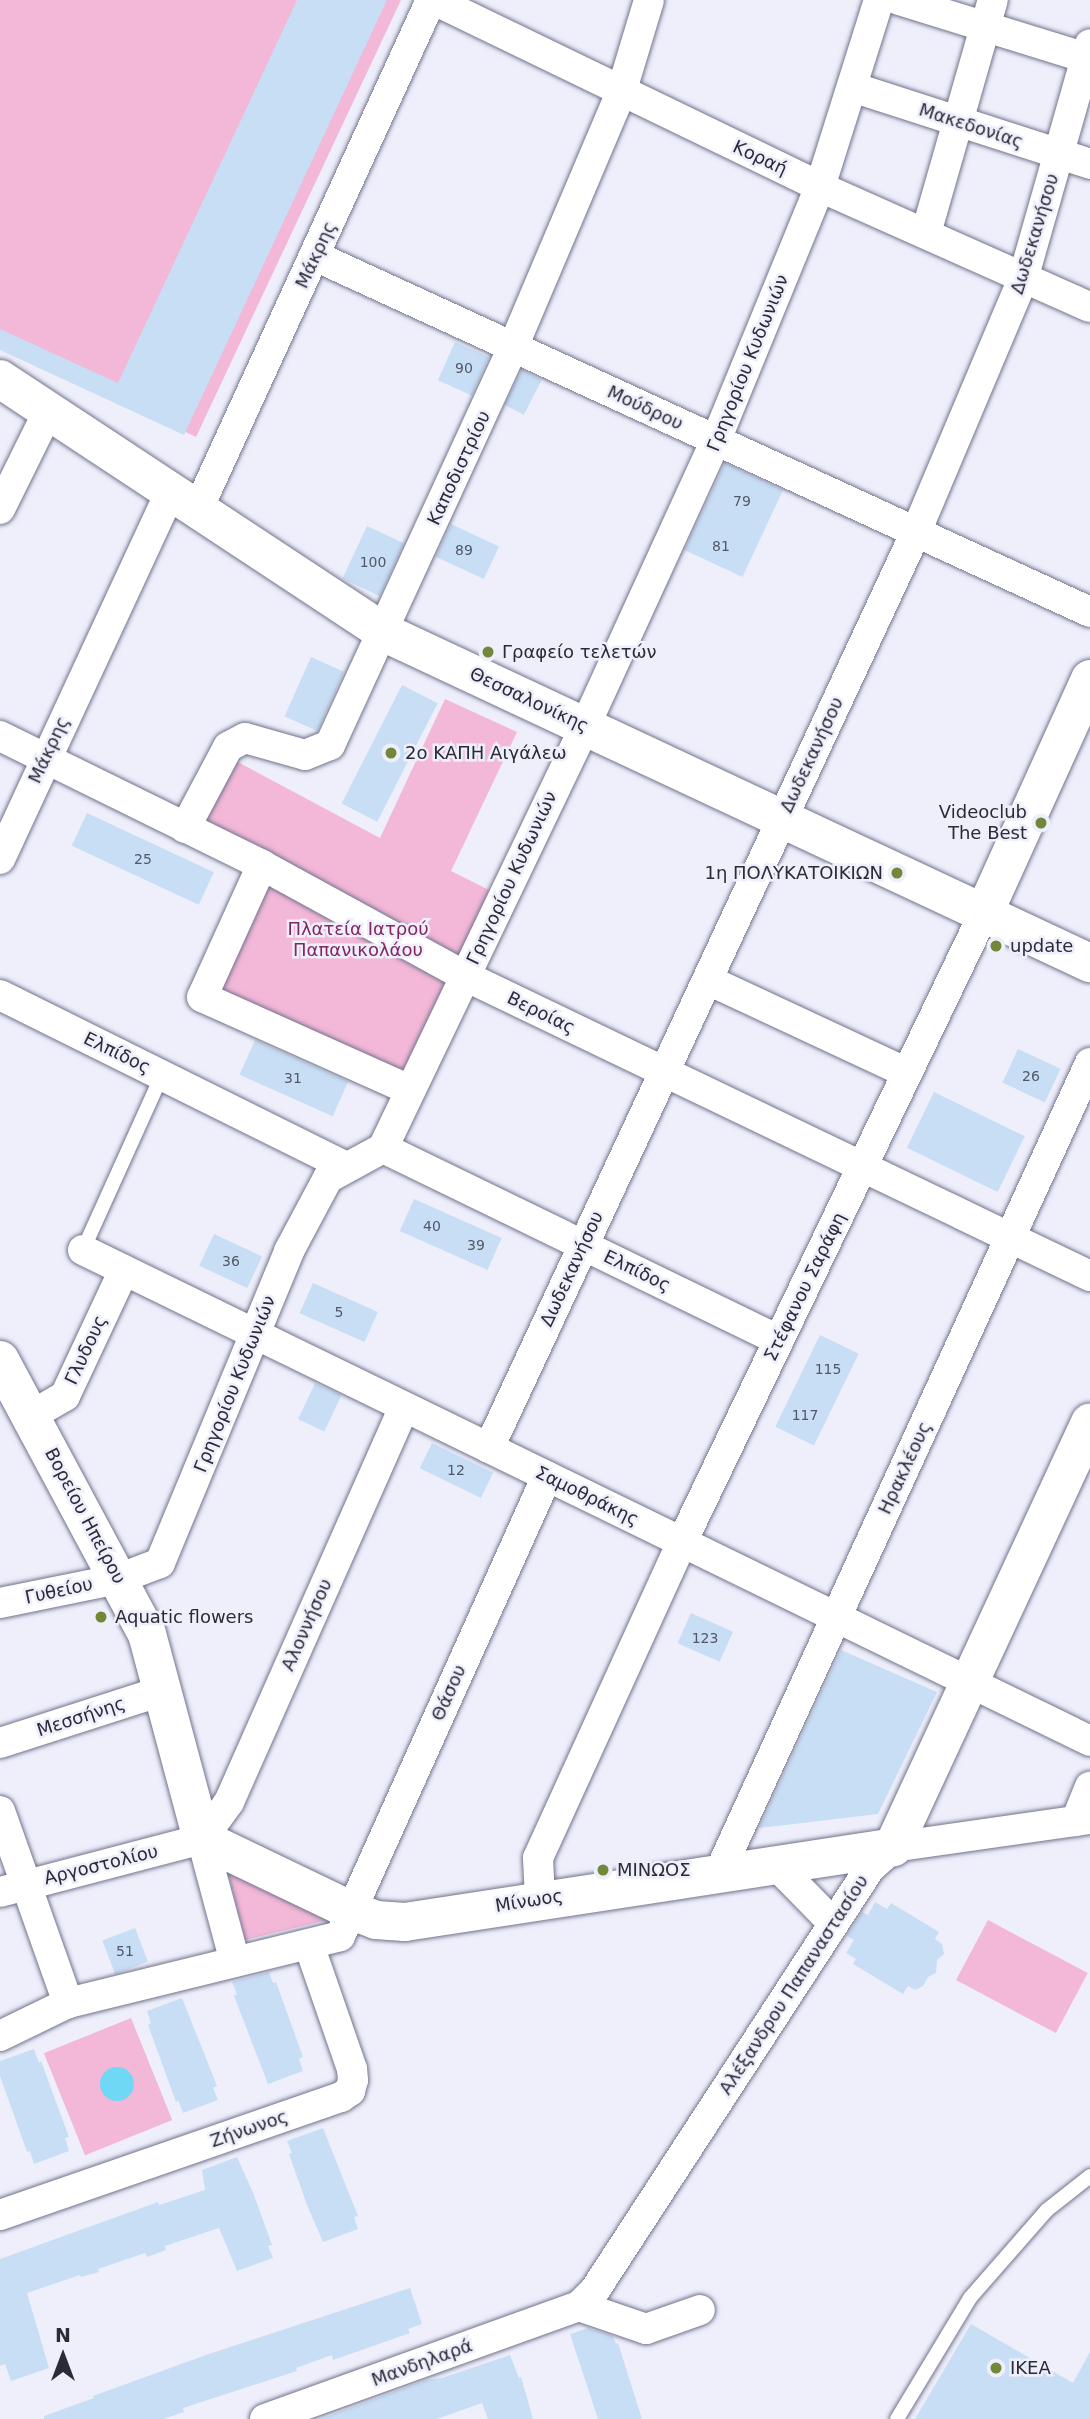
<!DOCTYPE html>
<meta charset="utf-8">
<style>
body{margin:0}
#map{position:relative;width:1090px;height:2419px;overflow:hidden;background:#eeeffb;font-family:"DejaVu Sans",sans-serif}
div>[style]{position:absolute}
.green>*{inset:0;background:#f3b7d7;transform-origin:0 0}
.water>*{inset:0;background:#6fd8f4}
.round{border-radius:50%}
.building>*{inset:0;background:#c8def5;transform-origin:0 0}
.roads{filter:drop-shadow(0 0 2px #71738c) drop-shadow(0 0 2px #71738c)}
.lane>*{height:14px;margin:-7px;padding:0 7px;transform-origin:7px;border-radius:7px;background:#fff}
.street>*{height:30px;margin:-15px;padding:0 15px;transform-origin:15px;border-radius:15px;background:#fff}
.secondary>*{height:38px;margin:-19px;padding:0 19px;transform-origin:19px;border-radius:19px;background:#fff}
.dots>*{width:19px;height:19px;translate:-50% -50%;box-sizing:border-box;border:4px solid #eeeffb;border-radius:50%}
span{translate:-50% -50%;white-space:nowrap;text-align:center;line-height:1.15;-webkit-text-stroke:5px #eeeffb;paint-order:stroke}
.number-label{font-size:14px;color:#525866}
.number-label span{-webkit-text-stroke-width:0}
.street-label{font-size:18px;color:#2a2b36}
.poi-label{font-size:18px;color:#2a2b36}
.left{translate:0 -50%;text-align:left}
.right{translate:-100% -50%;text-align:right}
.park-label{font-size:18px;color:#80285f}
.north{position:absolute;left:28px;top:2321px;width:70px;height:70px;-webkit-text-stroke:5px #eeeffb;paint-order:stroke;rotate:0deg;font-size:19px;font-weight:700;line-height:28px;text-align:center;color:#2a2b36}
.north::after{content:'';display:block;margin:auto;width:24px;height:32px;background:#2a2b36;clip-path:polygon(50% 0,100% 100%,50% 72%,0 100%)}
</style>
<div id="map">
<div class="green">
<i style="clip-path:polygon(0 0,401px 0,196px 437px,0 343px)"></i>
<i style="clip-path:polygon(445px 699px,517px 732px,451px 871px,495px 893px,407px 1079px,220px 992px,278px 864px,202px 827px,236px 761px,380px 838px)"></i>
<i style="clip-path:polygon(227px 1868px,327px 1920px,245px 1940px)"></i>
<i style="left:988px;top:1920px;width:113px;height:68px;rotate:28deg"></i>
<i style="left:131px;top:2018px;width:110px;height:94px;rotate:68deg"></i>
</div>
<div class="water">
<i class="round" style="left:100px;top:2067px;width:34px;height:34px"></i>
</div>
<div class="building">
<i style="clip-path:polygon(297px 0,387px 0,184px 435px,0 350px,0 329px,118px 383px)"></i>
<i style="left:455px;top:342px;width:37px;height:42px;rotate:24deg"></i>
<i style="left:522px;top:370px;width:22px;height:39px;rotate:27deg"></i>
<i style="left:725px;top:463px;width:64px;height:96px;rotate:25deg"></i>
<i style="left:451px;top:524px;width:53px;height:36px;rotate:25deg"></i>
<i style="left:367px;top:526px;width:41px;height:58px;rotate:25deg"></i>
<i style="left:311px;top:657px;width:36px;height:65px;rotate:24deg"></i>
<i style="left:402px;top:685px;width:40px;height:133px;rotate:27deg"></i>
<i style="left:87px;top:813px;width:140px;height:36px;rotate:25deg"></i>
<i style="left:255px;top:1040px;width:102px;height:38px;rotate:24deg"></i>
<i style="left:1018px;top:1049px;width:47px;height:37px;rotate:25deg"></i>
<i style="left:934px;top:1092px;width:101px;height:62px;rotate:26deg"></i>
<i style="left:414px;top:1199px;width:96px;height:35px;rotate:24deg"></i>
<i style="left:214px;top:1234px;width:53px;height:35px;rotate:25deg"></i>
<i style="left:313px;top:1283px;width:71px;height:33px;rotate:24deg"></i>
<i style="left:820px;top:1335px;width:43px;height:102px;rotate:26deg"></i>
<i style="left:315px;top:1383px;width:29px;height:40px;rotate:25deg"></i>
<i style="left:432px;top:1443px;width:68px;height:28px;rotate:26deg"></i>
<i style="left:691px;top:1613px;width:46px;height:33px;rotate:24deg"></i>
<i style="clip-path:polygon(841px 1650px,937px 1692px,878px 1814px,759px 1828px)"></i>
<i style="clip-path:polygon(875px 1902px,887px 1909px,891px 1903px,939px 1932px,935px 1939px,942px 1944px,944px 1954px,937px 1960px,936px 1973px,928px 1977px,923px 1986px,915px 1990px,908px 1986px,903px 1994px,853px 1964px,856px 1959px,846px 1953px,854px 1940px,847px 1936px,862px 1912px,868px 1915px)"></i>
<i style="left:135px;top:1928px;width:36px;height:35px;rotate:69deg"></i>
<i style="clip-path:polygon(269px 1972px,273px 1983px,276px 1982px,303px 2057px,299px 2059px,303px 2071px,268px 2084px,234px 1996px,237px 1994px,232px 1982px)"></i>
<i style="clip-path:polygon(182px 1998px,217px 2086px,213px 2088px,218px 2100px,183px 2113px,178px 2100px,176px 2102px,148px 2025px,151px 2023px,147px 2011px)"></i>
<i style="clip-path:polygon(34px 2049px,39px 2063px,41px 2061px,69px 2137px,65px 2138px,69px 2151px,34px 2164px,30px 2151px,27px 2152px,0 2076px,0 2061px)"></i>
<i style="clip-path:polygon(323px 2128px,358px 2216px,354px 2217px,358px 2229px,323px 2242px,307px 2205px,289px 2154px,292px 2153px,287px 2141px)"></i>
<i style="clip-path:polygon(237px 2157px,254px 2195px,272px 2245px,268px 2246px,273px 2258px,237px 2271px,219px 2228px,165px 2246px,166px 2250px,147px 2257px,145px 2253px,98px 2269px,99px 2272px,81px 2277px,80px 2275px,27px 2293px,49px 2368px,11px 2381px,5px 2364px,0 2366px,0 2259px,158px 2202px,159px 2205px,205px 2190px,202px 2170px)"></i>
<i style="clip-path:polygon(410px 2288px,422px 2324px,408px 2329px,410px 2333px,359px 2351px,333px 2360px,332px 2355px,296px 2368px,297px 2371px,183px 2408px,184px 2412px,163px 2419px,44px 2419px,44px 2416px,94px 2398px,93px 2396px,206px 2355px)"></i>
<i style="clip-path:polygon(971px 2324px,1073px 2383px,1090px 2352px,1090px 2419px,915px 2419px)"></i>
<i style="clip-path:polygon(588px 2328px,613px 2336px,616px 2344px,618px 2343px,642px 2419px,598px 2419px,570px 2334px)"></i>
<i style="clip-path:polygon(510px 2355px,519px 2378px,521px 2377px,533px 2419px,488px 2419px,482px 2403px,437px 2419px,320px 2419px,426px 2380px,442px 2378px)"></i>
</div>
<div class="roads">
<div class="lane">
<i style="left:83px;top:1250px;width:192px;rotate:-65.7deg"></i>
<i style="left:897px;top:2419px;width:141px;rotate:-58.9deg"></i>
<i style="left:970px;top:2298px;width:117px;rotate:-48.8deg"></i>
<i style="left:1047px;top:2210px;width:55px;rotate:-38.3deg"></i>
</div>
<div class="street">
<i style="left:434px;top:0;width:429px;rotate:25.8deg"></i>
<i style="left:820px;top:187px;width:295px;rotate:24deg"></i>
<i style="left:899px;top:0;width:200px;rotate:17.2deg"></i>
<i style="left:852px;top:87px;width:250px;rotate:17.9deg"></i>
<i style="left:926px;top:233px;width:242px;rotate:-74deg"></i>
<i style="left:315px;top:256px;width:853px;rotate:24.67deg"></i>
<i style="left:0;top:509px;width:110px;rotate:-63.7deg"></i>
<i style="left:198px;top:509px;width:560px;rotate:-65.4deg"></i>
<i style="left:0;top:736px;width:292px;rotate:26.2deg"></i>
<i style="left:262px;top:865px;width:231px;rotate:28.7deg"></i>
<i style="left:465px;top:976px;width:693px;rotate:25.64deg"></i>
<i style="left:185px;top:828px;width:92px;rotate:-62deg"></i>
<i style="left:228px;top:747px;width:19px;rotate:-28deg"></i>
<i style="left:245px;top:738px;width:62px;rotate:15.8deg"></i>
<i style="left:305px;top:755px;width:27px;rotate:-22deg"></i>
<i style="left:330px;top:745px;width:438px;rotate:-65.3deg"></i>
<i style="left:513px;top:347px;width:276px;rotate:-67deg"></i>
<i style="left:621px;top:93px;width:97px;rotate:-73.2deg"></i>
<i style="left:0;top:859px;width:406px;rotate:-65.1deg"></i>
<i style="left:262px;top:865px;width:145px;rotate:114.4deg"></i>
<i style="left:202px;top:997px;width:228px;rotate:24.1deg"></i>
<i style="left:708px;top:980px;width:220px;rotate:25deg"></i>
<i style="left:0;top:995px;width:386px;rotate:26.4deg"></i>
<i style="left:383px;top:1148px;width:440px;rotate:25.9deg"></i>
<i style="left:83px;top:1250px;width:1120px;rotate:25.99deg"></i>
<i style="left:32px;top:1415px;width:38px;rotate:-30deg"></i>
<i style="left:65px;top:1396px;width:139px;rotate:-64.9deg"></i>
<i style="left:489px;top:1448px;width:1011px;rotate:-65.01deg"></i>
<i style="left:916px;top:532px;width:275px;rotate:-67.1deg"></i>
<i style="left:1023px;top:279px;width:244px;rotate:-74.1deg"></i>
<i style="left:0;top:1603px;width:120px;rotate:-11.5deg"></i>
<i style="left:118px;top:1579px;width:45px;rotate:-20.9deg"></i>
<i style="left:160px;top:1563px;width:338px;rotate:-67.5deg"></i>
<i style="left:289px;top:1251px;width:83px;rotate:-61.9deg"></i>
<i style="left:328px;top:1178px;width:63px;rotate:-28.6deg"></i>
<i style="left:383px;top:1148px;width:468px;rotate:-64.4deg"></i>
<i style="left:585px;top:726px;width:315px;rotate:-65.4deg"></i>
<i style="left:716px;top:440px;width:274px;rotate:-67.7deg"></i>
<i style="left:820px;top:187px;width:196px;rotate:-72.5deg"></i>
<i style="left:0;top:1743px;width:170px;rotate:-17.8deg"></i>
<i style="left:0;top:1811px;width:204px;rotate:70.5deg"></i>
<i style="left:1076px;top:1821px;width:37px;rotate:-68deg"></i>
<i style="left:202px;top:1839px;width:46px;rotate:-53.9deg"></i>
<i style="left:229px;top:1802px;width:432px;rotate:-66.1deg"></i>
<i style="left:202px;top:1839px;width:127px;rotate:75deg"></i>
<i style="left:776px;top:1865px;width:81px;rotate:45.5deg"></i>
<i style="left:719px;top:1873px;width:891px;rotate:-65.39deg"></i>
<i style="left:0;top:1892px;width:209px;rotate:-14.7deg"></i>
<i style="left:540px;top:1899px;width:41px;rotate:-92.8deg"></i>
<i style="left:538px;top:1858px;width:347px;rotate:-65.5deg"></i>
<i style="left:682px;top:1542px;width:698px;rotate:-64.35deg"></i>
<i style="left:0;top:2036px;width:76px;rotate:-25.9deg"></i>
<i style="left:68px;top:2003px;width:280px;rotate:-13.8deg"></i>
<i style="left:340px;top:1936px;width:504px;rotate:-65.77deg"></i>
<i style="left:0;top:2215px;width:361px;rotate:-19.1deg"></i>
<i style="left:341px;top:2097px;width:11px;rotate:-34deg"></i>
<i style="left:350px;top:2091px;width:11px;rotate:-75deg"></i>
<i style="left:353px;top:2080px;width:11px;rotate:-95deg"></i>
<i style="left:352px;top:2069px;width:131px;rotate:-109.1deg"></i>
<i style="left:579px;top:2306px;width:71px;rotate:18.9deg"></i>
<i style="left:646px;top:2329px;width:57px;rotate:-19.4deg"></i>
<i style="left:265px;top:2419px;width:334px;rotate:-19.8deg"></i>
<i style="left:579px;top:2306px;width:23px;rotate:-45deg"></i>
<i style="left:595px;top:2290px;width:504px;rotate:-56.91deg"></i>
<i style="left:870px;top:1868px;width:31px;rotate:-42deg"></i>
<i style="left:893px;top:1847px;width:199px;rotate:-8.1deg"></i>
</div>
<div class="secondary">
<i style="left:0;top:379px;width:459px;rotate:33.4deg"></i>
<i style="left:383px;top:632px;width:781px;rotate:25.09deg"></i>
<i style="left:984px;top:913px;width:257px;rotate:-65.6deg"></i>
<i style="left:0;top:1360px;width:311px;rotate:61.8deg"></i>
<i style="left:147px;top:1634px;width:212px;rotate:75deg"></i>
<i style="left:202px;top:1839px;width:164px;rotate:25.6deg"></i>
<i style="left:350px;top:1910px;width:28px;rotate:21deg"></i>
<i style="left:376px;top:1920px;width:14px;rotate:4deg"></i>
<i style="left:390px;top:1921px;width:15px;rotate:4deg"></i>
<i style="left:405px;top:1922px;width:494px;rotate:-8.7deg"></i>
<i style="left:893px;top:1847px;width:468px;rotate:-65.1deg"></i>
</div>
</div>
<div class="dots">
<i style="left:488px;top:652px;background:#728738"></i>
<i style="left:391px;top:753px;background:#728738"></i>
<i style="left:1041px;top:823px;background:#728738"></i>
<i style="left:897px;top:873px;background:#728738"></i>
<i style="left:996px;top:946px;background:#728738"></i>
<i style="left:101px;top:1617px;background:#728738"></i>
<i style="left:603px;top:1870px;background:#728738"></i>
<i style="left:996px;top:2368px;background:#728738"></i>
</div>
<div class="number-label">
<span style="left:464px;top:368px">90</span>
<span style="left:742px;top:501px">79</span>
<span style="left:721px;top:546px">81</span>
<span style="left:464px;top:550px">89</span>
<span style="left:373px;top:562px">100</span>
<span style="left:143px;top:859px">25</span>
<span style="left:1031px;top:1076px">26</span>
<span style="left:293px;top:1078px">31</span>
<span style="left:432px;top:1226px">40</span>
<span style="left:476px;top:1245px">39</span>
<span style="left:231px;top:1261px">36</span>
<span style="left:339px;top:1312px">5</span>
<span style="left:828px;top:1369px">115</span>
<span style="left:805px;top:1415px">117</span>
<span style="left:456px;top:1470px">12</span>
<span style="left:705px;top:1638px">123</span>
<span style="left:125px;top:1951px">51</span>
</div>
<div class="street-label">
<span style="left:971px;top:126px;rotate:18deg">Μακεδονίας</span>
<span style="left:760px;top:158px;rotate:25deg">Κοραή</span>
<span style="left:1035px;top:234px;rotate:-73deg">Δωδεκανήσου</span>
<span style="left:316px;top:255px;rotate:-65deg">Μάκρης</span>
<span style="left:748px;top:363px;rotate:-68deg">Γρηγορίου Κυδωνιών</span>
<span style="left:645px;top:408px;rotate:25deg">Μούδρου</span>
<span style="left:459px;top:468px;rotate:-65deg">Καποδιστρίου</span>
<span style="left:529px;top:700px;rotate:25deg">Θεσσαλονίκης</span>
<span style="left:49px;top:750px;rotate:-65deg">Μάκρης</span>
<span style="left:812px;top:755px;rotate:-65deg">Δωδεκανήσου</span>
<span style="left:512px;top:878px;rotate:-65deg">Γρηγορίου Κυδωνιών</span>
<span style="left:541px;top:1013px;rotate:26deg">Βεροίας</span>
<span style="left:117px;top:1053px;rotate:26deg">Ελπίδος</span>
<span style="left:572px;top:1269px;rotate:-65deg">Δωδεκανήσου</span>
<span style="left:637px;top:1271px;rotate:26deg">Ελπίδος</span>
<span style="left:805px;top:1287px;rotate:-64deg">Στέφανου Σαράφη</span>
<span style="left:86px;top:1350px;rotate:-65deg">Γλυδους</span>
<span style="left:235px;top:1384px;rotate:-68deg">Γρηγορίου Κυδωνιών</span>
<span style="left:905px;top:1468px;rotate:-65deg">Ηρακλέους</span>
<span style="left:587px;top:1496px;rotate:26deg">Σαμοθράκης</span>
<span style="left:85px;top:1516px;rotate:62deg">Βορείου Ηπείρου</span>
<span style="left:59px;top:1591px;rotate:-12deg">Γυθείου</span>
<span style="left:307px;top:1625px;rotate:-66deg">Αλοννήσου</span>
<span style="left:449px;top:1693px;rotate:-66deg">Θάσου</span>
<span style="left:81px;top:1717px;rotate:-18deg">Μεσσήνης</span>
<span style="left:101px;top:1865px;rotate:-14deg">Αργοστολίου</span>
<span style="left:529px;top:1901px;rotate:-9deg">Μίνωος</span>
<span style="left:794px;top:1985px;rotate:-57deg">Αλέξανδρου Παπαναστασίου</span>
<span style="left:249px;top:2129px;rotate:-19deg">Ζήνωνος</span>
<span style="left:422px;top:2363px;rotate:-20deg">Μανδηλαρά</span>
</div>
<div class="poi-label">
<span class="left" style="left:502px;top:652px">Γραφείο τελετών</span>
<span class="left" style="left:405px;top:753px">2ο ΚΑΠΗ Αιγάλεω</span>
<span class="right" style="left:1027px;top:823px">Videoclub<br>The Best</span>
<span class="right" style="left:883px;top:873px">1η ΠΟΛΥΚΑΤΟΙΚΙΩΝ</span>
<span class="left" style="left:1010px;top:946px">update</span>
<span class="left" style="left:115px;top:1617px">Aquatic flowers</span>
<span class="left" style="left:617px;top:1870px">ΜΙΝΩΟΣ</span>
<span class="left" style="left:1010px;top:2368px">IKEA</span>
</div>
<div class="park-label">
<span style="left:358px;top:940px">Πλατεία Ιατρού<br>Παπανικολάου</span>
</div>
<div class="north">N</div>
</div>
